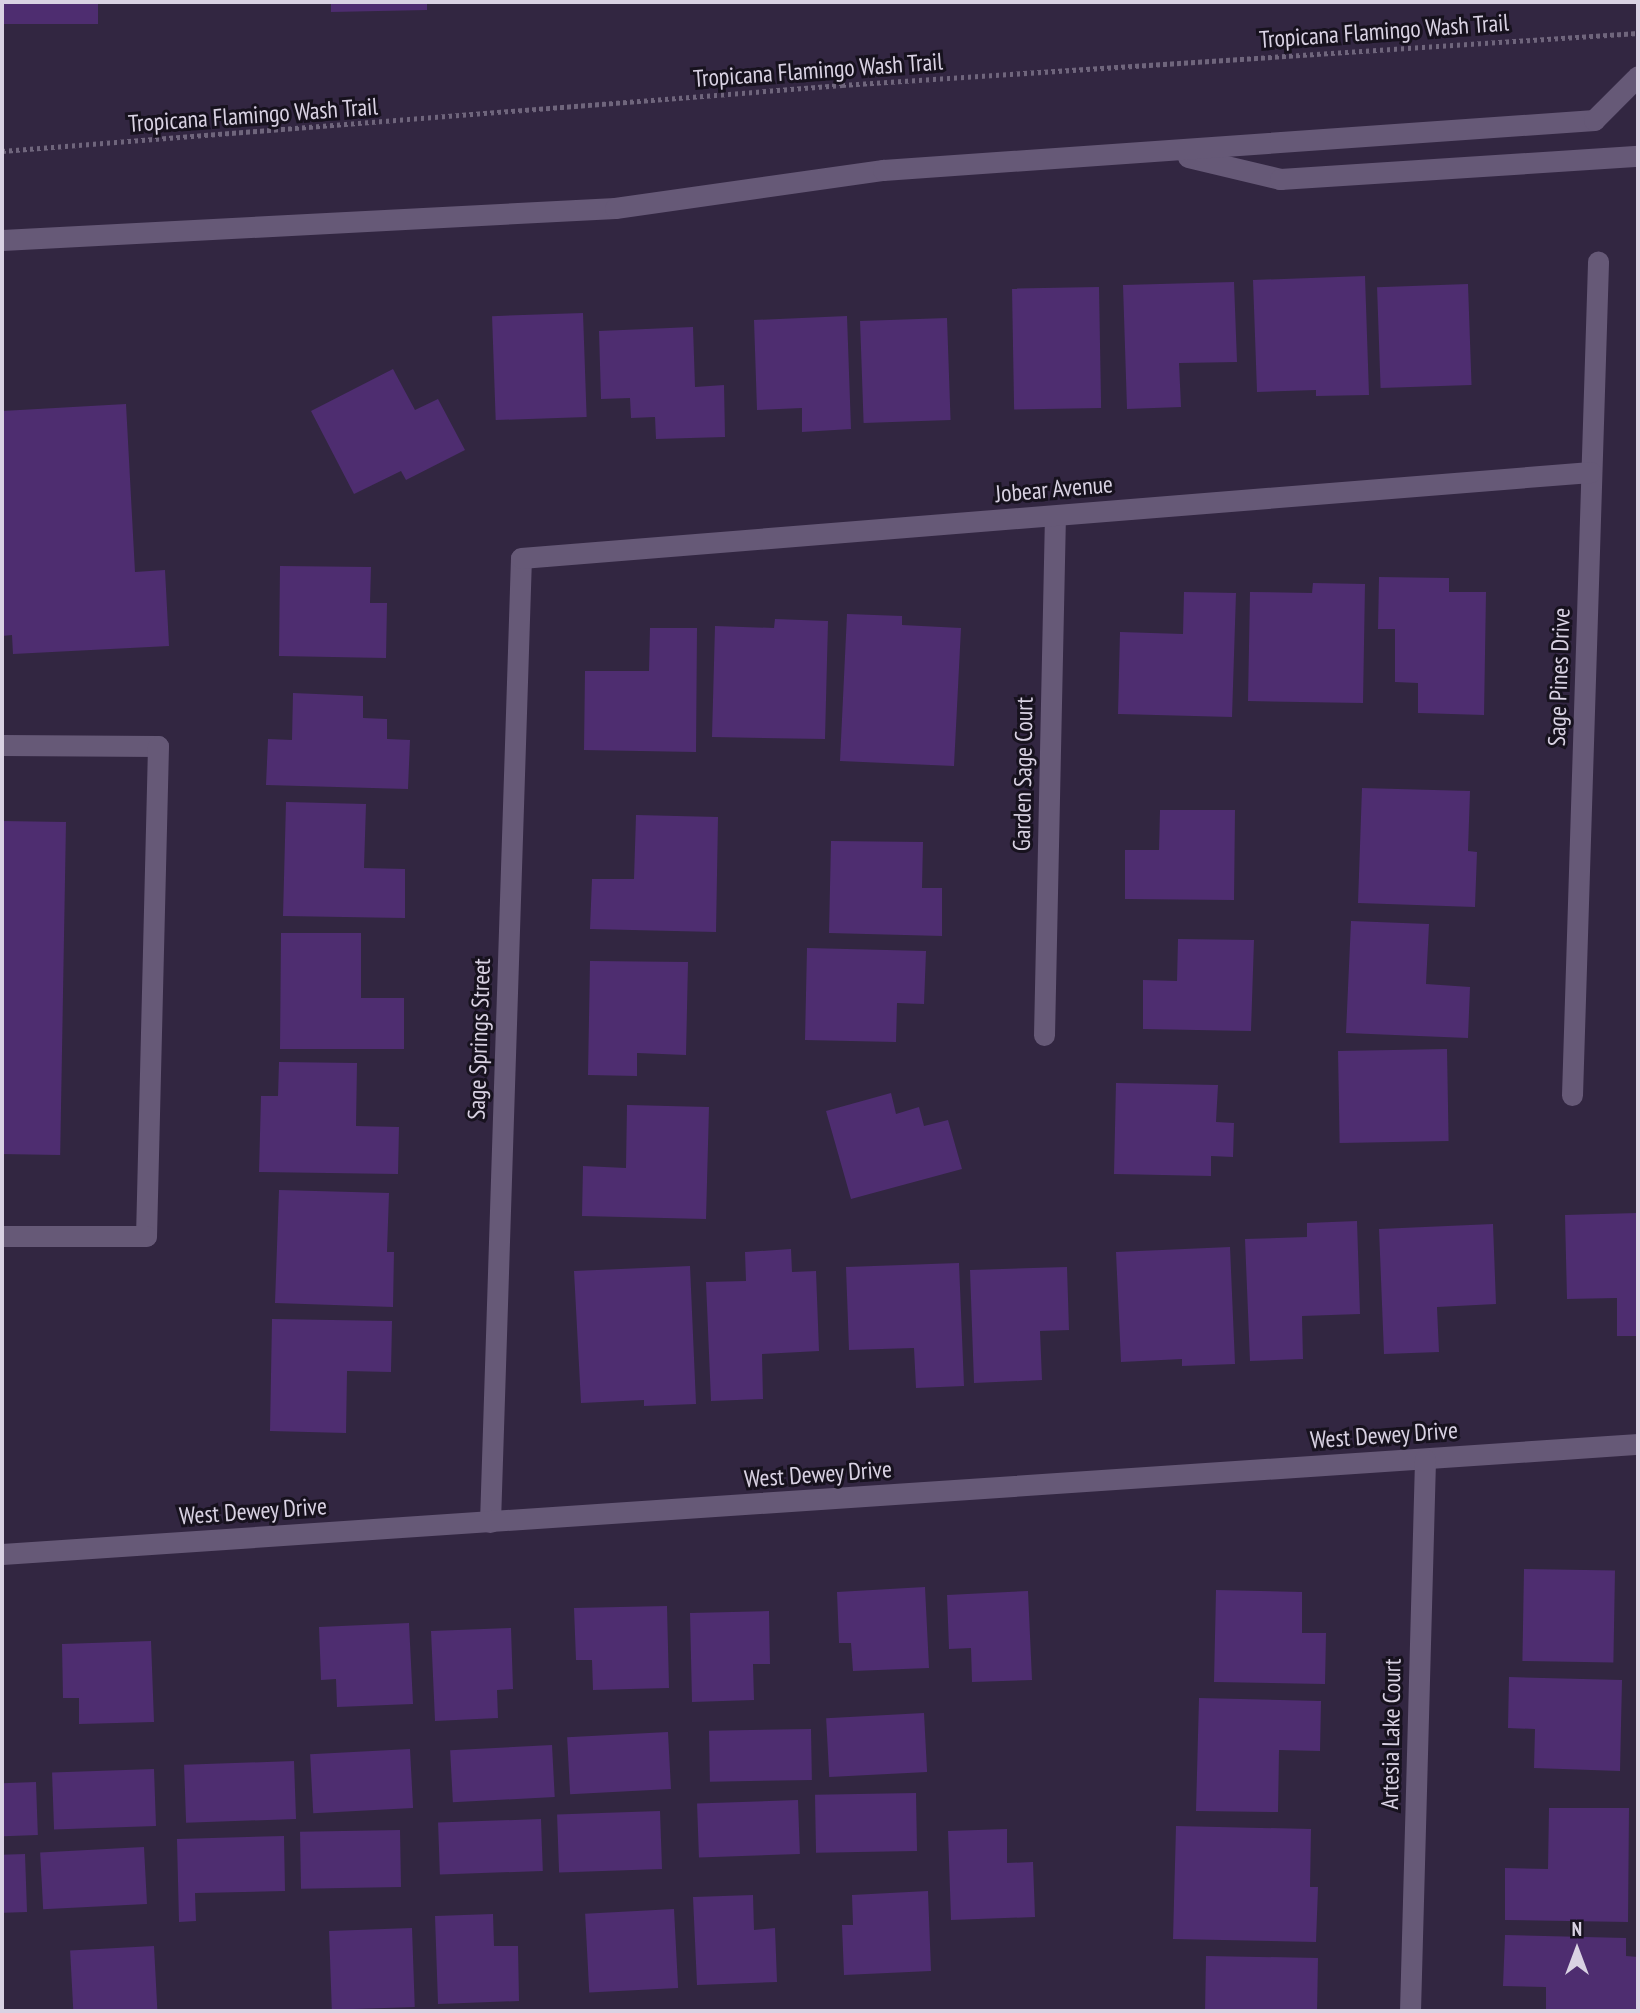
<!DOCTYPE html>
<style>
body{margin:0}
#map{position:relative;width:1640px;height:2013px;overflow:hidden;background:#322641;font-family:"PT Sans Narrow",sans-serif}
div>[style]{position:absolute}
.building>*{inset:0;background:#4e2d70;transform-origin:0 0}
.path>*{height:4.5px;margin-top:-2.25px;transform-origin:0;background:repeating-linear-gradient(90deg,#6f657c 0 3.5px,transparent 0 7px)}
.minor>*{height:21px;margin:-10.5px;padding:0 10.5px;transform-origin:10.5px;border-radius:10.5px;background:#665977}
span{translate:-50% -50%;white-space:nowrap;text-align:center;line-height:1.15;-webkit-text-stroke:6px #17121e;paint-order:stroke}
.street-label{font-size:24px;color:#d9d2e3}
.frame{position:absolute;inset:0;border:4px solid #d9d2e3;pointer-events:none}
.north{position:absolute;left:1542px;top:1915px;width:70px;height:70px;-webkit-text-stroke:5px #17121e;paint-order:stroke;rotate:0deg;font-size:19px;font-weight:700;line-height:28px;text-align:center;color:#d9d2e3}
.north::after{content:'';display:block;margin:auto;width:24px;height:32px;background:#d9d2e3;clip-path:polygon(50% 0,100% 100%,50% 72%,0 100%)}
</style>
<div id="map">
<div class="building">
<i style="left:2px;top:2px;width:96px;height:22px"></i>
<i style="clip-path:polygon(331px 2px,427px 2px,427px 10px,331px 12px)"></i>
<i style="clip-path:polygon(1365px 276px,1369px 395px,1316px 396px,1316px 390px,1257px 392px,1253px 280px)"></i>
<i style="clip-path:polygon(1234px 282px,1237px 362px,1179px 363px,1181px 407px,1127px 409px,1123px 285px)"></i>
<i style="left:1468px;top:284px;width:101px;height:91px;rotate:88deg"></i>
<i style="left:1099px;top:287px;width:121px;height:87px;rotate:89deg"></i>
<i style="left:583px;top:313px;width:104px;height:91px;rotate:88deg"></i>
<i style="clip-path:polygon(847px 316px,851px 429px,802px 432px,802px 408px,757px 410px,754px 320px)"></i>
<i style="left:947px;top:318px;width:102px;height:87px;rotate:88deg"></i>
<i style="clip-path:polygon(693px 327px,695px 387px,724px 385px,725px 437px,656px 439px,655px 417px,631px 418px,630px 398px,601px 399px,599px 331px)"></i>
<i style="clip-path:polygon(393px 369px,415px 410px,438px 399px,465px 450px,406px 480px,401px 471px,354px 494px,311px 411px)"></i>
<i style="clip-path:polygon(126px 404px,135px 572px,165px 570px,169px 646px,13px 654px,12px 635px,2px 636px,2px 411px)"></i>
<i style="clip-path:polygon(280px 566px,371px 567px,370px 603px,387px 603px,386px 658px,279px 656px)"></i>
<i style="clip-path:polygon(1379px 577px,1449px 578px,1449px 592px,1486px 592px,1484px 715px,1418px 713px,1418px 683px,1395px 682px,1395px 629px,1378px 629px)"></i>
<i style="clip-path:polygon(1313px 583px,1365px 584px,1363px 703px,1248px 701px,1250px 592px,1312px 593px)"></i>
<i style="clip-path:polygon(1184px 592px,1236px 593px,1232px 717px,1118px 714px,1120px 632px,1183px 634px)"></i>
<i style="clip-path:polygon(847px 614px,902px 616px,902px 625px,961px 628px,954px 766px,840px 761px)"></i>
<i style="clip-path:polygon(775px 619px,828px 621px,825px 739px,712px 737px,715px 626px,774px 628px)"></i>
<i style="clip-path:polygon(650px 628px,697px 628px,696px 752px,584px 750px,585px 671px,649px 671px)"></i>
<i style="clip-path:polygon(293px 693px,363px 696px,363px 718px,387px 719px,387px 739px,410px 740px,408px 789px,266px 785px,268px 739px,292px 740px)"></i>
<i style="clip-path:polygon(1362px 788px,1470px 791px,1468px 851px,1477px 852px,1475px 907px,1358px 903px)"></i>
<i style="clip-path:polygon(286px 802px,366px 804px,364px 868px,405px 869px,405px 918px,283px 916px)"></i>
<i style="clip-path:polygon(1160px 810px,1235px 810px,1234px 900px,1125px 899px,1125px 850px,1159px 850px)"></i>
<i style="clip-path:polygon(636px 815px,718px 817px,716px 932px,590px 929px,592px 879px,634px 879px)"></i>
<i style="left:2px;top:821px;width:64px;height:333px;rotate:1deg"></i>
<i style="clip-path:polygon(831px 841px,923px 842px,922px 888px,942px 888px,942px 936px,829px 933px)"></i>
<i style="clip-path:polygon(1351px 921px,1429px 924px,1426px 984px,1470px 987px,1468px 1038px,1346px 1033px)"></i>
<i style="clip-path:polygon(281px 933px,361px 933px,361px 998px,404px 998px,404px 1049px,280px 1049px)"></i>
<i style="clip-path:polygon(1178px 939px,1254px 940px,1251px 1031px,1143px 1029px,1143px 980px,1177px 981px)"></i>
<i style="clip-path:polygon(807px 948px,926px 951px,924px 1004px,897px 1003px,896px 1042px,805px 1040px)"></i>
<i style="clip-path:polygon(590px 961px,688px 962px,686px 1055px,637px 1053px,637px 1076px,588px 1075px)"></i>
<i style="left:1447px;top:1049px;width:92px;height:109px;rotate:89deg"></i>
<i style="clip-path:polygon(279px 1062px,357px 1063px,356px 1126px,399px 1127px,398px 1174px,259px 1172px,261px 1096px,278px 1096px)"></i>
<i style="clip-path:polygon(1116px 1083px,1218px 1085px,1216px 1122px,1234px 1123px,1233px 1157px,1211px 1156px,1211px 1176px,1114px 1174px)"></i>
<i style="clip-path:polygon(891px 1093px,896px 1114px,919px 1107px,924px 1126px,948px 1120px,962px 1169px,851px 1199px,826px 1111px)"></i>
<i style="clip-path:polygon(627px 1105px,709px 1107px,706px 1219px,582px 1216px,583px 1166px,626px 1168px)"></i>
<i style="clip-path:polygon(279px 1190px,389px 1193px,387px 1252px,394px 1252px,393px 1307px,275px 1303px)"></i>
<i style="clip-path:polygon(1638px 1213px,1638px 1336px,1617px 1336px,1617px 1298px,1567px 1299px,1565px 1215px)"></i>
<i style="clip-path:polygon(1357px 1221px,1360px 1314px,1302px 1316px,1303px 1359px,1250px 1361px,1245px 1239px,1307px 1237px,1307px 1223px)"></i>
<i style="clip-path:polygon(1493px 1224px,1496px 1304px,1437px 1307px,1439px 1352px,1384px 1354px,1379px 1229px)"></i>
<i style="clip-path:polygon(1230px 1247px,1235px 1364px,1182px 1366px,1182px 1359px,1121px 1362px,1116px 1252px)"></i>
<i style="clip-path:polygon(791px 1249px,792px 1272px,816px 1271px,819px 1351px,762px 1354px,763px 1399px,711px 1401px,706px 1282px,746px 1281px,745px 1252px)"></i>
<i style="clip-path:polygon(959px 1263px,964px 1386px,916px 1388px,914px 1348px,849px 1350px,846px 1267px)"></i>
<i style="clip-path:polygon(690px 1266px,696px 1404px,644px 1406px,644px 1400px,581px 1403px,574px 1271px)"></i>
<i style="clip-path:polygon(1067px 1267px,1069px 1330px,1040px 1331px,1042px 1380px,974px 1383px,970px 1270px)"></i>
<i style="clip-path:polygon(272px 1319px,392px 1321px,391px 1372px,347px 1371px,346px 1433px,270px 1431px)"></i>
<i style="left:1524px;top:1569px;width:91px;height:92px;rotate:1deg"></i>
<i style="clip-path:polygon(925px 1587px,929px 1668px,853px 1671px,851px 1643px,839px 1643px,837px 1592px)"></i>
<i style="clip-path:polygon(1216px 1590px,1302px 1592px,1302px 1633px,1326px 1633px,1325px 1684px,1214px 1682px)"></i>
<i style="clip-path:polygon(1028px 1591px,1032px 1680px,972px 1682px,971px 1648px,949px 1649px,947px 1595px)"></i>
<i style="clip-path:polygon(667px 1606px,669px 1688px,593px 1690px,592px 1660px,576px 1660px,574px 1608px)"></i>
<i style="clip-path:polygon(769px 1611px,770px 1664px,753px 1664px,754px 1700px,692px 1702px,690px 1613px)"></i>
<i style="clip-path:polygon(409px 1623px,413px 1704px,337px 1707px,336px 1679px,321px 1680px,319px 1627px)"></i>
<i style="clip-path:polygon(511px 1628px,513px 1689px,497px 1690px,498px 1718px,435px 1721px,431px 1631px)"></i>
<i style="clip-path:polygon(151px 1641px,154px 1722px,79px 1724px,79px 1698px,63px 1698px,62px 1644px)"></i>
<i style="clip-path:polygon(1509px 1677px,1622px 1680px,1620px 1771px,1534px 1768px,1535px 1729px,1508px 1728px)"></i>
<i style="clip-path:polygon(1199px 1698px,1321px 1701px,1320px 1751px,1279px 1750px,1278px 1812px,1196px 1811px)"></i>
<i style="left:924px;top:1713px;width:59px;height:98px;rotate:87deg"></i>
<i style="left:811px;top:1729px;width:51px;height:102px;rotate:89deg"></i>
<i style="left:668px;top:1732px;width:57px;height:101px;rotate:87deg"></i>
<i style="left:552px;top:1745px;width:52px;height:102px;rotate:87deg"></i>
<i style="left:410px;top:1749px;width:59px;height:100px;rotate:87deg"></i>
<i style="left:294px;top:1761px;width:58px;height:110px;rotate:88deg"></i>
<i style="left:154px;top:1769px;width:57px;height:102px;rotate:88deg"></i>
<i style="left:36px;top:1782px;width:53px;height:34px;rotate:88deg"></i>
<i style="left:916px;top:1793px;width:58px;height:101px;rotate:89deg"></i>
<i style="left:798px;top:1800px;width:54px;height:101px;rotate:88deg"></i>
<i style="clip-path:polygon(1549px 1808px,1629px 1808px,1628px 1922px,1505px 1920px,1505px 1868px,1548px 1869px)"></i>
<i style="left:660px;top:1811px;width:58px;height:103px;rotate:88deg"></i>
<i style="left:541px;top:1819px;width:52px;height:103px;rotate:88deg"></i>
<i style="clip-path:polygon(1176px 1826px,1311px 1829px,1310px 1887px,1318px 1887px,1316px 1942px,1173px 1939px)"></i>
<i style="clip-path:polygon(1007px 1829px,1007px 1863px,1033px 1862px,1035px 1917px,951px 1920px,948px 1831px)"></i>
<i style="left:400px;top:1830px;width:57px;height:100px;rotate:89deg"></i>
<i style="clip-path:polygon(284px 1836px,285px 1891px,195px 1893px,196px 1921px,179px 1922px,177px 1839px)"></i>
<i style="left:144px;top:1847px;width:57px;height:104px;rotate:87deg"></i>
<i style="left:25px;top:1854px;width:58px;height:23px;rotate:88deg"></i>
<i style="clip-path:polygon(928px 1891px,931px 1971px,844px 1975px,842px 1925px,853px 1925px,852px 1895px)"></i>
<i style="clip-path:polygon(753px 1895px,754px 1930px,775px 1928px,777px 1982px,697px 1985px,693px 1897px)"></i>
<i style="left:674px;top:1909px;width:79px;height:89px;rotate:87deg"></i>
<i style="clip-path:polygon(493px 1914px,494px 1946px,518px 1946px,519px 2001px,438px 2004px,435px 1916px)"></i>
<i style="left:412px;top:1928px;width:79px;height:83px;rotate:88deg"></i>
<i style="clip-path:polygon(1505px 1935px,1626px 1938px,1626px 1956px,1638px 1957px,1638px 2011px,1546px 2011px,1546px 1987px,1503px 1986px)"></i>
<i style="left:154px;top:1946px;width:65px;height:84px;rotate:87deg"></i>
<i style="left:1206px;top:1956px;width:112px;height:55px;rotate:1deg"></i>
</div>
<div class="path">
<i style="left:2px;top:151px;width:843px;rotate:-4.49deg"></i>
<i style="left:842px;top:85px;width:798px;rotate:-3.74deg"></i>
</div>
<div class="minor">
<i style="left:1188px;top:157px;width:95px;rotate:13.4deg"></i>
<i style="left:1280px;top:179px;width:359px;rotate:-3.7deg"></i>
<i style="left:2px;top:240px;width:614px;rotate:-2.99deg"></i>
<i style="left:615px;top:208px;width:271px;rotate:-8.1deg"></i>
<i style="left:883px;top:170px;width:713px;rotate:-4.02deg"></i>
<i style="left:1594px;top:120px;width:62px;rotate:-45deg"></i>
<i style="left:2px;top:745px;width:156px;rotate:0.4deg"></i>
<i style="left:158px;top:746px;width:490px;rotate:91.4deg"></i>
<i style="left:146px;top:1236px;width:144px;rotate:180deg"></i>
<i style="left:1044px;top:1035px;width:519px;rotate:-88.79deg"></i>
<i style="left:1572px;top:1095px;width:834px;rotate:-88.21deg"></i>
<i style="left:490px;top:1522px;width:964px;rotate:-88.16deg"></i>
<i style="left:521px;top:558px;width:1073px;rotate:-4.6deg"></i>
<i style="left:2px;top:1554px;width:1640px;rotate:-3.85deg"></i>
<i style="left:1410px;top:2011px;width:552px;rotate:-88.44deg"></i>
</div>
<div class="street-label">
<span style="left:1384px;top:31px;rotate:-4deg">Tropicana Flamingo Wash Trail</span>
<span style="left:818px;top:70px;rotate:-4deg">Tropicana Flamingo Wash Trail</span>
<span style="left:253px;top:115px;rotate:-4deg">Tropicana Flamingo Wash Trail</span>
<span style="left:1054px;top:489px;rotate:-5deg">Jobear Avenue</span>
<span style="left:1559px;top:677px;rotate:-88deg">Sage Pines Drive</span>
<span style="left:1023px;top:774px;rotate:-89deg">Garden Sage Court</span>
<span style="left:479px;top:1039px;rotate:-88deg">Sage Springs Street</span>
<span style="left:1384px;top:1435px;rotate:-4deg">West Dewey Drive</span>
<span style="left:818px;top:1474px;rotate:-4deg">West Dewey Drive</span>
<span style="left:253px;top:1511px;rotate:-4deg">West Dewey Drive</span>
<span style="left:1391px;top:1734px;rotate:-89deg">Artesia Lake Court</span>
</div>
<div class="frame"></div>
<div class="north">N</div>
</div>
